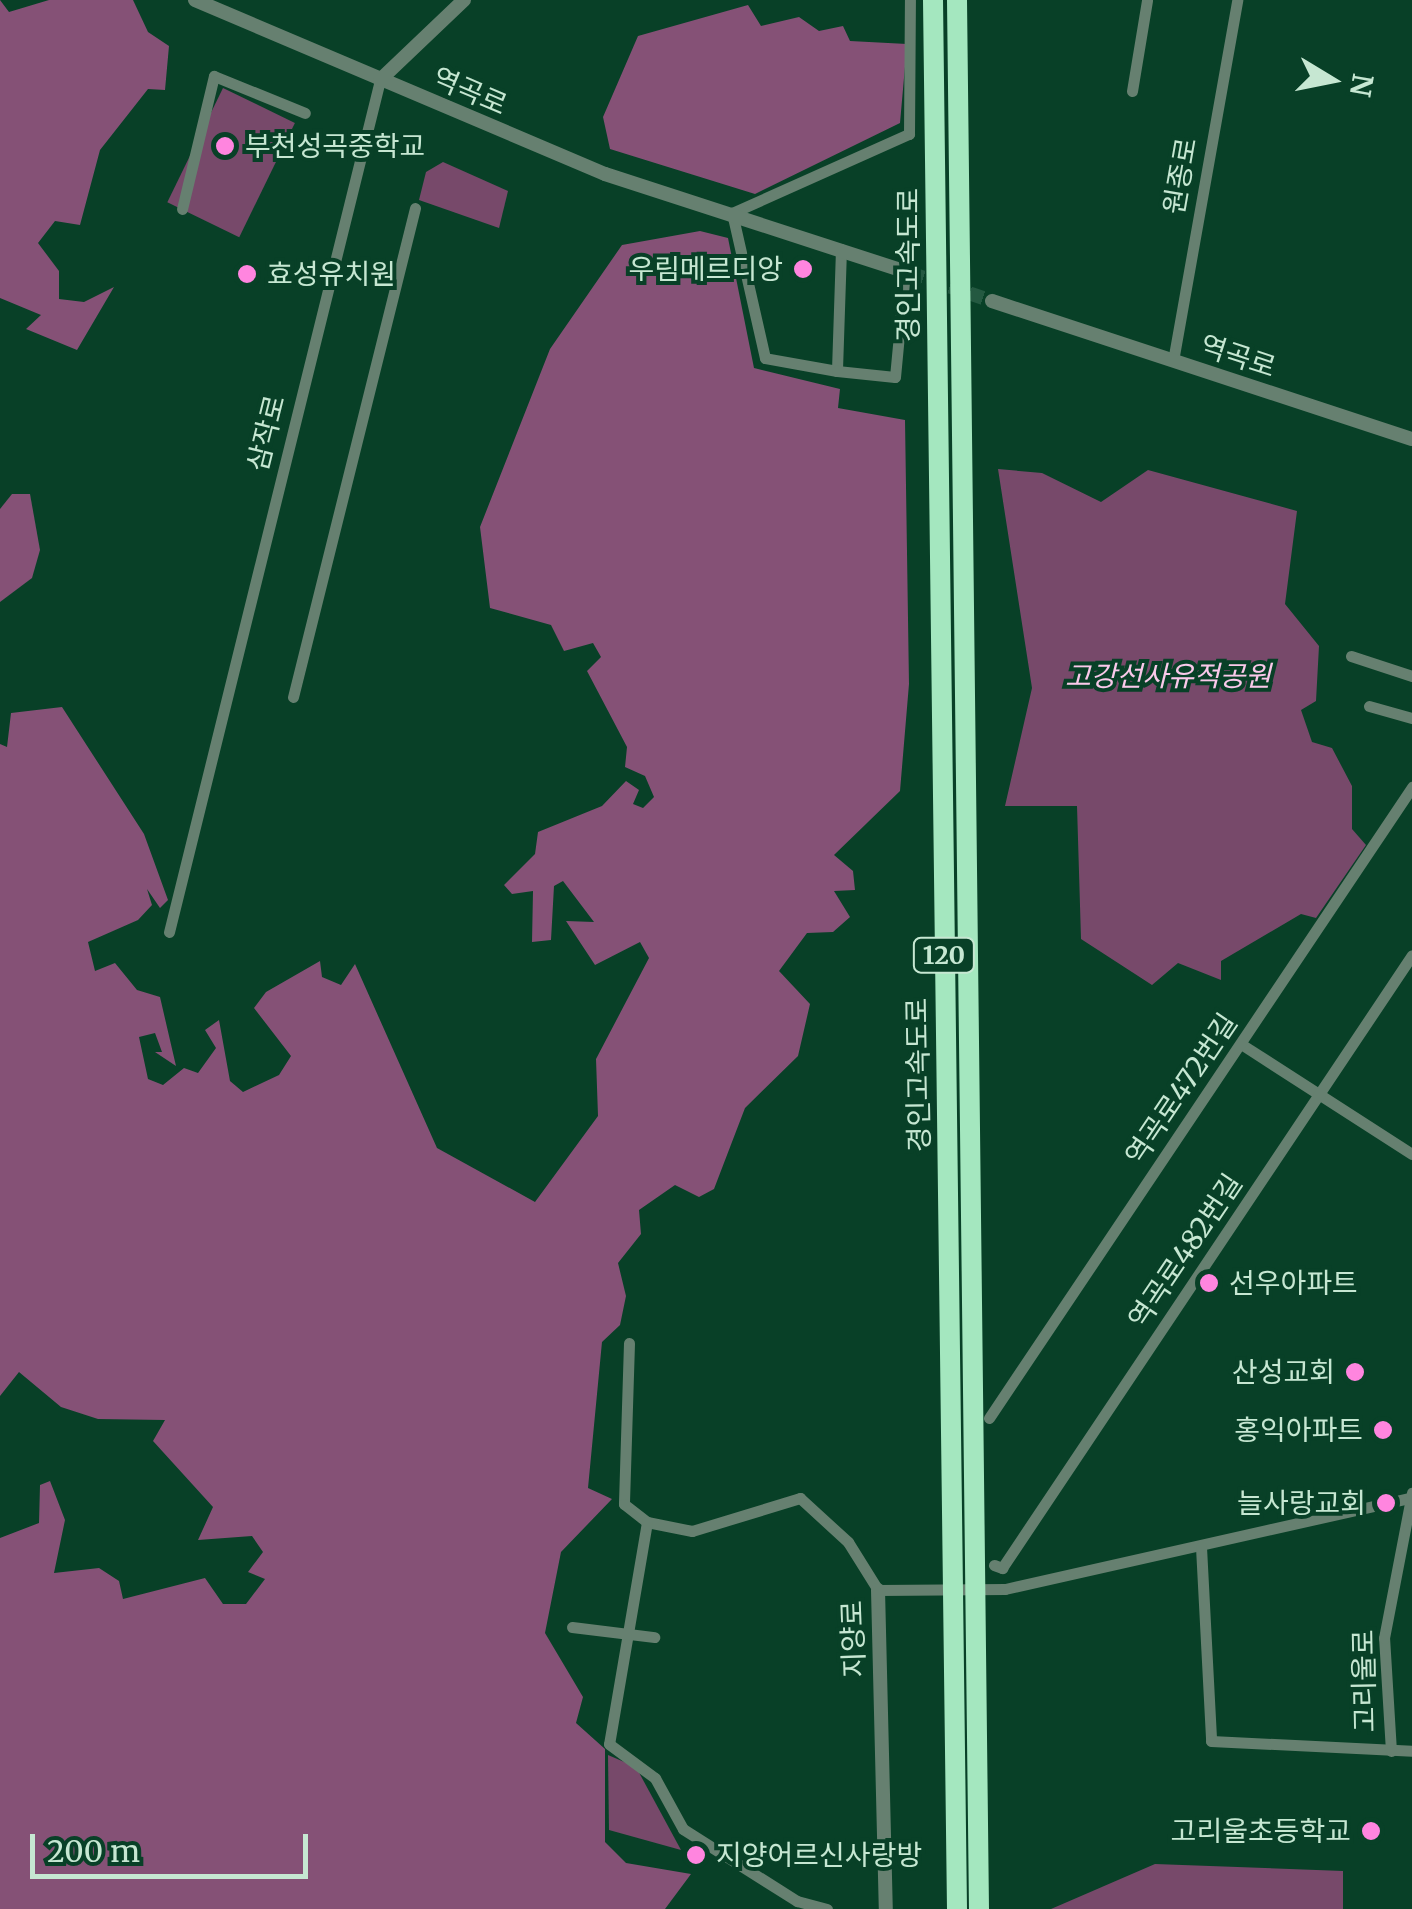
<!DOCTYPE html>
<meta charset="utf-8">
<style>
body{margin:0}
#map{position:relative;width:1412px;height:1909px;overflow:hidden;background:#084027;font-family:Merriweather,"Noto Sans KR",serif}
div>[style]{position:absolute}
.green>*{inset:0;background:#77496a;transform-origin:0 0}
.forest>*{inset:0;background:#855176}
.tertiary-tunnel>*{height:14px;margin-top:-7px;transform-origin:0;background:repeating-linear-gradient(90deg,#245941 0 14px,transparent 0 21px)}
.minor>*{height:11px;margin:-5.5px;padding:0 5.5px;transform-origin:5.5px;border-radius:5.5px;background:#668070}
.tertiary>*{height:14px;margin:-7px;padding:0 7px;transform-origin:7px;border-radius:7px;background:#668070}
.motorway>*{height:20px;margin:-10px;padding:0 10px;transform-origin:10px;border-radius:10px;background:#a4e7bf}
.dots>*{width:28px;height:28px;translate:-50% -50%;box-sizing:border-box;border:5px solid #084027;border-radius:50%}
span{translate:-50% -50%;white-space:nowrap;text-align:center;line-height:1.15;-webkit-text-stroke:8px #084027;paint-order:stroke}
.shield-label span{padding:2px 8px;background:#084027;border:2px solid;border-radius:8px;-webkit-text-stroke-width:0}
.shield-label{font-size:25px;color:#c6e7d2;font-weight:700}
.street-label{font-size:28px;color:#c6e7d2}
.poi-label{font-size:28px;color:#c6e7d2}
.left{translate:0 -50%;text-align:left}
.right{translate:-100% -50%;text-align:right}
.park-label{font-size:28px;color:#fac9ea;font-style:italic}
.north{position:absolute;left:1282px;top:30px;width:100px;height:100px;-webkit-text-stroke:8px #084027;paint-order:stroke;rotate:100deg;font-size:28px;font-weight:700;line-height:40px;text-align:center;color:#c6e7d2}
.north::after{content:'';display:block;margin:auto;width:35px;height:45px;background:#c6e7d2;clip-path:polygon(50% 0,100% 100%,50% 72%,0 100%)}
.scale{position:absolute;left:30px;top:1834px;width:278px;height:45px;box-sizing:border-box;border:5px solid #c6e7d2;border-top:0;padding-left:12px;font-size:30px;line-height:35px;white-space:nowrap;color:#c6e7d2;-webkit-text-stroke:8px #084027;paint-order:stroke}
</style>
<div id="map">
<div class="green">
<i style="left:223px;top:88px;width:80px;height:127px;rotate:26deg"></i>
<i style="clip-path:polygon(443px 162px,508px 191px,499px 228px,419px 200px,426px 172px)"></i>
<i style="clip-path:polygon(998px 469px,1042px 473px,1101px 502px,1148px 470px,1297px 511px,1285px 604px,1319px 646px,1316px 701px,1301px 710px,1312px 742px,1332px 748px,1352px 786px,1352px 829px,1366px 845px,1316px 918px,1301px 914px,1221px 961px,1221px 980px,1178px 963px,1152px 985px,1081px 939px,1077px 806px,1005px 806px,1032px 688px)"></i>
<i style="clip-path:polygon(608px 1755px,636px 1767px,681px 1850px,609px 1830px)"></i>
<i style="clip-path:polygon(1155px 1864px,1343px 1871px,1343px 1909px,1051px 1909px)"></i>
</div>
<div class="forest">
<i style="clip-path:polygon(0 0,9px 12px,49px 0,133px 0,148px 32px,169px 46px,165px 90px,148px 89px,100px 150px,80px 225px,55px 221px,38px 243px,59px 271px,59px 299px,84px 302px,114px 287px,77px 350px,26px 329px,41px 315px,0 298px)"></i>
<i style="clip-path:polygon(748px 5px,761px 26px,799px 17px,819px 31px,843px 26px,850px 41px,907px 44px,900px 123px,755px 194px,610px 149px,603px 117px,638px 36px)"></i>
<i style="clip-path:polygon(700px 231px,728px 238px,754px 368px,840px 389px,838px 408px,905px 420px,909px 684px,900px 791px,834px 855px,853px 871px,855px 890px,834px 891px,850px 917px,833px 932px,807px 933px,779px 971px,810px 1004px,798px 1056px,745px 1108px,714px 1189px,699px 1197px,675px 1185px,639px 1210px,641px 1234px,618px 1263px,626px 1296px,620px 1325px,602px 1342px,588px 1488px,612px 1499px,561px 1552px,545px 1633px,583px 1697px,576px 1723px,605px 1749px,605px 1842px,626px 1863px,691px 1874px,665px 1909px,0 1909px,0 1538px,39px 1523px,40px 1485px,50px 1481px,65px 1520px,54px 1573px,99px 1568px,119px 1581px,123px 1599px,205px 1578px,223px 1604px,246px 1604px,265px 1579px,248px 1572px,263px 1552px,252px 1536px,198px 1540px,213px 1507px,153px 1441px,165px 1420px,98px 1419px,61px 1407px,19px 1372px,0 1396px,0 744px,7px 747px,11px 713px,62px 707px,144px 834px,168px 900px,160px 908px,147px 889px,152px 905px,138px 920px,88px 942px,95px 971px,115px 963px,137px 990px,160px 997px,176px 1066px,155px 1052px,162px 1052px,155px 1033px,139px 1037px,148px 1079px,163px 1085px,184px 1068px,198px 1073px,216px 1048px,205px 1030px,219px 1020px,230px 1081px,243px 1092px,279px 1075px,291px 1056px,254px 1008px,266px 992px,320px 961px,322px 977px,341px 985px,355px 964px,437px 1148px,535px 1202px,598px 1116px,596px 1059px,649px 958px,640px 942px,595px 965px,566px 921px,594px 922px,563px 881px,554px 886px,551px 940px,532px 942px,533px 891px,512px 894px,504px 885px,535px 854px,538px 832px,602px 806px,626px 781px,639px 790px,633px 804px,643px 808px,654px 797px,645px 776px,625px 767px,627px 747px,587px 671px,601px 657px,593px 643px,564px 651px,551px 625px,490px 608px,480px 527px,550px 349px,622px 245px)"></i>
<i style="clip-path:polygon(12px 494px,30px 494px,40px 550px,32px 578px,0 602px,0 509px)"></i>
</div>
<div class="tertiary-tunnel">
<i style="left:910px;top:273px;width:87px;rotate:18.9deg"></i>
</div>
<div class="minor">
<i style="left:1132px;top:91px;width:92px;rotate:-80.6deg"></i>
<i style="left:182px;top:209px;width:137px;rotate:-76.5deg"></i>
<i style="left:214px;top:76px;width:98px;rotate:22.1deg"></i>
<i style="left:841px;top:249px;width:122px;rotate:91.9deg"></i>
<i style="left:837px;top:371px;width:73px;rotate:-169.8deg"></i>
<i style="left:765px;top:358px;width:149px;rotate:-102.8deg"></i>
<i style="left:732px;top:213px;width:194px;rotate:-24.1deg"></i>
<i style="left:909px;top:134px;width:134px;rotate:-89.6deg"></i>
<i style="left:1173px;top:361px;width:367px;rotate:-79.9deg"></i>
<i style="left:837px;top:371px;width:58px;rotate:5.9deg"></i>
<i style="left:895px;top:377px;width:106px;rotate:-84.6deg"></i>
<i style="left:1351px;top:656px;width:64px;rotate:18.2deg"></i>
<i style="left:293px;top:697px;width:504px;rotate:-75.99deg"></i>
<i style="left:1369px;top:706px;width:45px;rotate:15.6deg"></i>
<i style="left:169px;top:932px;width:878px;rotate:-76.09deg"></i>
<i style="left:1241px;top:1044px;width:203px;rotate:32.8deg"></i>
<i style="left:629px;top:1343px;width:161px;rotate:91.8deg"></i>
<i style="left:624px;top:1504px;width:29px;rotate:38deg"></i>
<i style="left:647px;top:1522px;width:46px;rotate:11.3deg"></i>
<i style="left:692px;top:1531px;width:113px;rotate:-17deg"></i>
<i style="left:800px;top:1498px;width:65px;rotate:42.5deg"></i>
<i style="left:848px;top:1542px;width:57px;rotate:58deg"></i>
<i style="left:878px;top:1590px;width:127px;rotate:-0.5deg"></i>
<i style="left:1005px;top:1589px;width:415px;rotate:-12.7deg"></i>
<i style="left:989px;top:1418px;width:760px;rotate:-56.16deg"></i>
<i style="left:647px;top:1522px;width:225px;rotate:99.7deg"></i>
<i style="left:609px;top:1744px;width:57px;rotate:36.5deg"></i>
<i style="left:655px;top:1778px;width:58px;rotate:61.2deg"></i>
<i style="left:683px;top:1829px;width:135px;rotate:32.3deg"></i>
<i style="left:797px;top:1901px;width:31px;rotate:15deg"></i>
<i style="left:1201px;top:1547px;width:194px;rotate:87deg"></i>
<i style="left:1211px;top:1741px;width:201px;rotate:2.8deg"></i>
<i style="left:994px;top:1565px;width:9px;rotate:21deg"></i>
<i style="left:1002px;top:1568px;width:737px;rotate:-56.22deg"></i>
<i style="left:572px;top:1627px;width:83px;rotate:7deg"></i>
<i style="left:1391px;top:1751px;width:113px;rotate:-93.5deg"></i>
<i style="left:1384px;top:1638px;width:148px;rotate:-79.1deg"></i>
</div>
<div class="tertiary">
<i style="left:195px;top:0;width:445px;rotate:23deg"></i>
<i style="left:605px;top:174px;width:321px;rotate:18deg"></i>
<i style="left:380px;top:80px;width:116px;rotate:-43.6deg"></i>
<i style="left:992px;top:301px;width:442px;rotate:18.2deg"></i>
<i style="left:878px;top:1590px;width:319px;rotate:88.6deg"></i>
</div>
<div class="motorway">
<i style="left:933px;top:0;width:1909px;rotate:89.28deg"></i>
<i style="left:957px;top:0;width:1909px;rotate:89.34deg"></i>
</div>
<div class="dots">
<i style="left:225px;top:146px;background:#ff85df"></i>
<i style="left:803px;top:269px;background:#ff85df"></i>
<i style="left:247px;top:274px;background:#ff85df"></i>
<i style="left:1209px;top:1283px;background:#ff85df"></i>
<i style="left:1355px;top:1372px;background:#ff85df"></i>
<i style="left:1383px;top:1430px;background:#ff85df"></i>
<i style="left:1386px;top:1503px;background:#ff85df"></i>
<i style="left:1371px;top:1831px;background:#ff85df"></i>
<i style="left:696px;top:1855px;background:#ff85df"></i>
</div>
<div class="shield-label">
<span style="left:944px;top:955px">120</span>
</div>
<div class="street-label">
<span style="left:470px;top:91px;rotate:23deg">역곡로</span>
<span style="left:1180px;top:176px;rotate:-80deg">원종로</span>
<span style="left:908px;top:265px;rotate:-90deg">경인고속도로</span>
<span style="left:1238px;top:356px;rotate:18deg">역곡로</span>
<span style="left:266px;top:433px;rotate:-76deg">삼작로</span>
<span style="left:918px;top:1075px;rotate:-91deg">경인고속도로</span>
<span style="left:1181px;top:1089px;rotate:-56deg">역곡로472번길</span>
<span style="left:1185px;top:1251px;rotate:-56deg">역곡로482번길</span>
<span style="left:853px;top:1639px;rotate:-92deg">지양로</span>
<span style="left:1364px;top:1681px;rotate:-91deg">고리울로</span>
</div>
<div class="poi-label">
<span class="left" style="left:245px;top:146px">부천성곡중학교</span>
<span class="right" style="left:783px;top:269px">우림메르디앙</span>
<span class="left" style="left:267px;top:274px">효성유치원</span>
<span class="left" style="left:1229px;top:1283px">선우아파트</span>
<span class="right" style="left:1335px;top:1372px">산성교회</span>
<span class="right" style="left:1363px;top:1430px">홍익아파트</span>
<span class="right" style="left:1366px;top:1503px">늘사랑교회</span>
<span class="right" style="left:1351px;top:1831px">고리울초등학교</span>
<span class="left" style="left:716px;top:1855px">지양어르신사랑방</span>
</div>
<div class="park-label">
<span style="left:1168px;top:676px">고강선사유적공원</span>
</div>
<div class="north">N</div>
<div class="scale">200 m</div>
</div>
